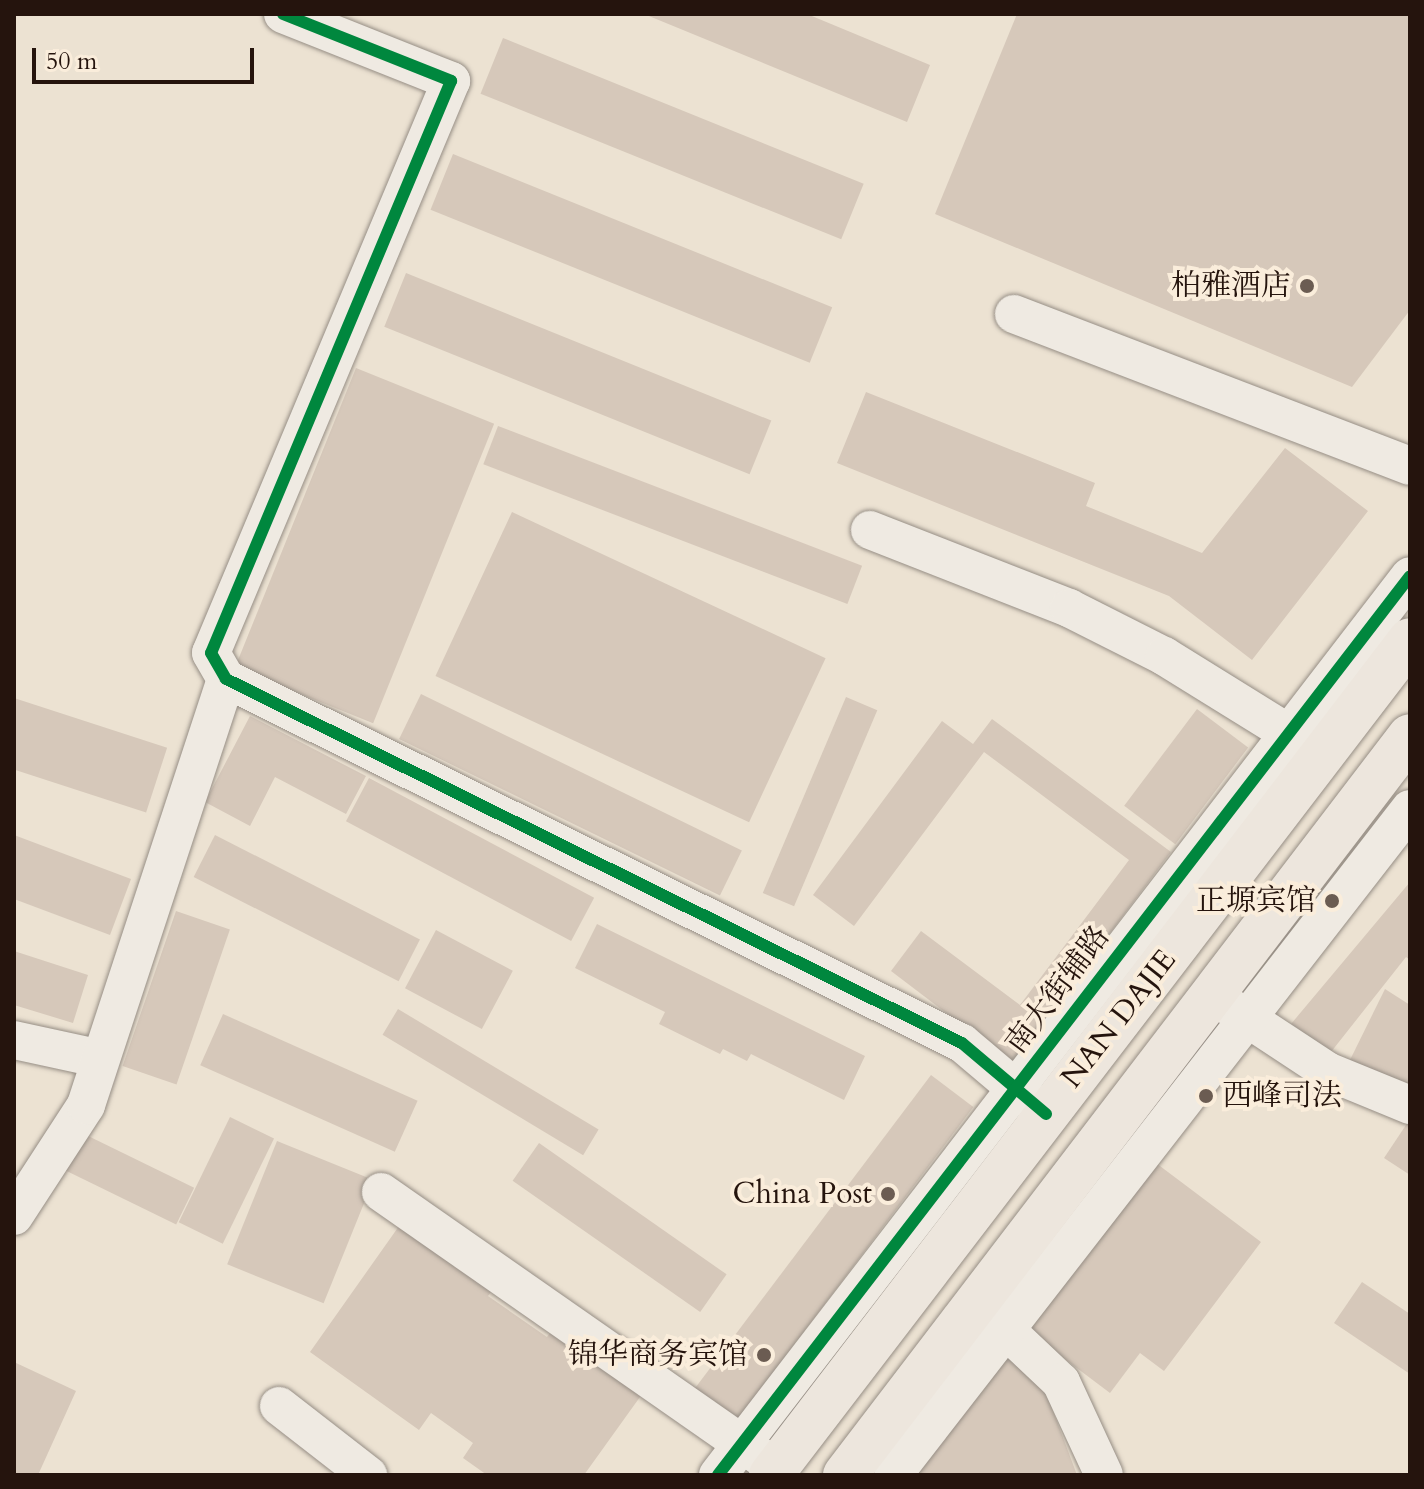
<!DOCTYPE html>
<meta charset="utf-8">
<style>
body{margin:0}
#map{position:relative;width:1424px;height:1489px;overflow:hidden;background:#ece2d2;font-family:Cardo,"Noto Serif SC",serif}
div>[style]{position:absolute}
.building>*{inset:0;background:#d6c8ba;transform-origin:0 0}
.roads{filter:drop-shadow(0 0 2px #968e85) drop-shadow(0 0 2px #968e85)}
.minor>*{height:38px;margin:-19px;padding:0 19px;transform-origin:19px;border-radius:19px;background:#efeae2}
.major>*{height:44px;margin:-22px;padding:0 22px;transform-origin:22px;border-radius:22px;background:#ede6dd}
.cycleway>*{height:12px;margin:-6px;padding:0 6px;transform-origin:6px;border-radius:6px;background:#00873e}
.dots>*{width:22px;height:22px;translate:-50% -50%;box-sizing:border-box;border:4px solid #faeddb;border-radius:50%}
span{translate:-50% -50%;white-space:nowrap;text-align:center;line-height:1.15;-webkit-text-stroke:8px #faeddb;paint-order:stroke}
.poi-label{font-size:30px;color:#25140d}
.right{translate:-100% -50%;text-align:right}
.left{translate:0 -50%;text-align:left}
.street-label{font-size:30px;color:#25140d}
.frame{position:absolute;inset:0;border:16px solid #25140d;pointer-events:none}
.scale{position:absolute;left:32px;top:48px;width:222px;height:36px;box-sizing:border-box;border:4px solid #25140d;border-top:0;padding-left:10px;font-size:24px;line-height:28px;white-space:nowrap;color:#25140d;-webkit-text-stroke:6px #faeddb;paint-order:stroke}
</style>
<div id="map">
<div class="building">
<i style="clip-path:polygon(644px 14px,807px 14px,930px 65px,907px 122px)"></i>
<i style="clip-path:polygon(1017px 14px,1410px 14px,1410px 310px,1352px 387px,935px 214px)"></i>
<i style="left:503px;top:38px;width:389px;height:60px;rotate:22deg"></i>
<i style="left:453px;top:154px;width:409px;height:60px;rotate:22deg"></i>
<i style="left:406px;top:273px;width:394px;height:58px;rotate:22deg"></i>
<i style="left:356px;top:368px;width:149px;height:323px;rotate:22deg"></i>
<i style="clip-path:polygon(866px 392px,1095px 483px,1086px 506px,1202px 553px,1285px 448px,1368px 511px,1252px 660px,1169px 596px,837px 463px)"></i>
<i style="left:498px;top:426px;width:390px;height:41px;rotate:21deg"></i>
<i style="left:512px;top:512px;width:346px;height:181px;rotate:25deg"></i>
<i style="left:421px;top:694px;width:357px;height:50px;rotate:26deg"></i>
<i style="left:846px;top:697px;width:34px;height:213px;rotate:23deg"></i>
<i style="left:14px;top:698px;width:161px;height:68px;rotate:18deg"></i>
<i style="left:1197px;top:709px;width:64px;height:121px;rotate:37deg"></i>
<i style="clip-path:polygon(250px 716px,366px 776px,346px 814px,275px 777px,250px 826px,205px 802px)"></i>
<i style="clip-path:polygon(992px 719px,1171px 852px,1012px 1063px,891px 971px,921px 931px,1020px 1005px,1129px 860px,984px 752px,854px 926px,813px 895px,942px 721px,973px 744px)"></i>
<i style="left:369px;top:778px;width:255px;height:49px;rotate:28deg"></i>
<i style="clip-path:polygon(14px 835px,131px 879px,110px 935px,14px 899px)"></i>
<i style="left:215px;top:835px;width:230px;height:47px;rotate:27deg"></i>
<i style="clip-path:polygon(1410px 882px,1410px 960px,1406px 957px,1331px 1052px,1291px 1024px)"></i>
<i style="left:176px;top:911px;width:57px;height:164px;rotate:19deg"></i>
<i style="clip-path:polygon(597px 924px,865px 1056px,844px 1100px,751px 1054px,747px 1061px,723px 1049px,720px 1054px,659px 1024px,665px 1012px,575px 968px)"></i>
<i style="left:436px;top:930px;width:87px;height:66px;rotate:28deg"></i>
<i style="clip-path:polygon(14px 951px,88px 975px,73px 1023px,14px 1005px)"></i>
<i style="clip-path:polygon(1385px 989px,1410px 1005px,1410px 1087px,1349px 1062px)"></i>
<i style="left:398px;top:1009px;width:234px;height:30px;rotate:31deg"></i>
<i style="left:223px;top:1014px;width:213px;height:56px;rotate:24deg"></i>
<i style="left:931px;top:1075px;width:53px;height:394px;rotate:37deg"></i>
<i style="left:230px;top:1117px;width:49px;height:117px;rotate:26deg"></i>
<i style="clip-path:polygon(1410px 1119px,1410px 1175px,1384px 1158px)"></i>
<i style="left:80px;top:1132px;width:127px;height:41px;rotate:26deg"></i>
<i style="left:277px;top:1141px;width:104px;height:133px;rotate:22deg"></i>
<i style="left:539px;top:1143px;width:229px;height:46px;rotate:35deg"></i>
<i style="clip-path:polygon(1144px 1154px,1261px 1242px,1164px 1371px,1140px 1353px,1110px 1393px,1017px 1323px)"></i>
<i style="clip-path:polygon(404px 1219px,496px 1285px,488px 1296px,547px 1337px,555px 1326px,645px 1390px,584px 1475px,487px 1475px,463px 1458px,473px 1443px,431px 1413px,419px 1430px,310px 1352px)"></i>
<i style="clip-path:polygon(1362px 1282px,1410px 1314px,1410px 1374px,1334px 1323px)"></i>
<i style="clip-path:polygon(1011px 1352px,1046px 1392px,1077px 1475px,903px 1475px)"></i>
<i style="clip-path:polygon(14px 1362px,76px 1391px,38px 1475px,14px 1475px)"></i>
</div>
<div class="roads">
<div class="minor">
<i style="left:283px;top:14px;width:181px;rotate:21.7deg"></i>
<i style="left:451px;top:81px;width:620px;rotate:112.76deg"></i>
<i style="left:211px;top:653px;width:30px;rotate:60deg"></i>
<i style="left:226px;top:679px;width:821px;rotate:26.32deg"></i>
<i style="left:962px;top:1043px;width:110px;rotate:40.2deg"></i>
<i style="left:1014px;top:314px;width:424px;rotate:21deg"></i>
<i style="left:870px;top:530px;width:214px;rotate:21.4deg"></i>
<i style="left:1069px;top:608px;width:106px;rotate:26.8deg"></i>
<i style="left:1164px;top:656px;width:171px;rotate:31.8deg"></i>
<i style="left:1224px;top:1003px;width:123px;rotate:33.4deg"></i>
<i style="left:1327px;top:1071px;width:90px;rotate:22.3deg"></i>
<i style="left:14px;top:1040px;width:85px;rotate:12.2deg"></i>
<i style="left:381px;top:1192px;width:467px;rotate:34.9deg"></i>
<i style="left:14px;top:1216px;width:132px;rotate:-57deg"></i>
<i style="left:86px;top:1105px;width:448px;rotate:-71.8deg"></i>
<i style="left:989px;top:1314px;width:99px;rotate:43.4deg"></i>
<i style="left:1061px;top:1382px;width:102px;rotate:65.2deg"></i>
<i style="left:279px;top:1406px;width:113px;rotate:37.8deg"></i>
<i style="left:718px;top:1475px;width:1134px;rotate:-52.41deg"></i>
<i style="left:893px;top:1475px;width:843px;rotate:-52.18deg"></i>
</div>
<div class="major">
<i style="left:771px;top:1475px;width:1051px;rotate:-52.57deg"></i>
<i style="left:845px;top:1475px;width:930px;rotate:-52.6deg"></i>
</div>
</div>
<div class="cycleway">
<i style="left:283px;top:14px;width:181px;rotate:21.7deg"></i>
<i style="left:451px;top:81px;width:620px;rotate:112.76deg"></i>
<i style="left:211px;top:653px;width:30px;rotate:60deg"></i>
<i style="left:226px;top:679px;width:821px;rotate:26.32deg"></i>
<i style="left:962px;top:1043px;width:110px;rotate:40.2deg"></i>
<i style="left:718px;top:1475px;width:1134px;rotate:-52.41deg"></i>
</div>
<div class="dots">
<i style="left:1307px;top:286px;background:#6b5c52"></i>
<i style="left:1332px;top:901px;background:#6b5c52"></i>
<i style="left:1206px;top:1096px;background:#6b5c52"></i>
<i style="left:888px;top:1194px;background:#6b5c52"></i>
<i style="left:764px;top:1355px;background:#6b5c52"></i>
</div>
<div class="poi-label">
<span class="right" style="left:1291px;top:286px">柏雅酒店</span>
<span class="right" style="left:1316px;top:901px">正塬宾馆</span>
<span class="left" style="left:1222px;top:1096px">西峰司法</span>
<span class="right" style="left:872px;top:1194px">China Post</span>
<span class="right" style="left:748px;top:1355px">锦华商务宾馆</span>
</div>
<div class="street-label">
<span style="left:1058px;top:990px;rotate:-53deg">南大街辅路</span>
<span style="left:1119px;top:1019px;rotate:-52deg">NAN DAJIE</span>
</div>
<div class="frame"></div>
<div class="scale">50 m</div>
</div>
